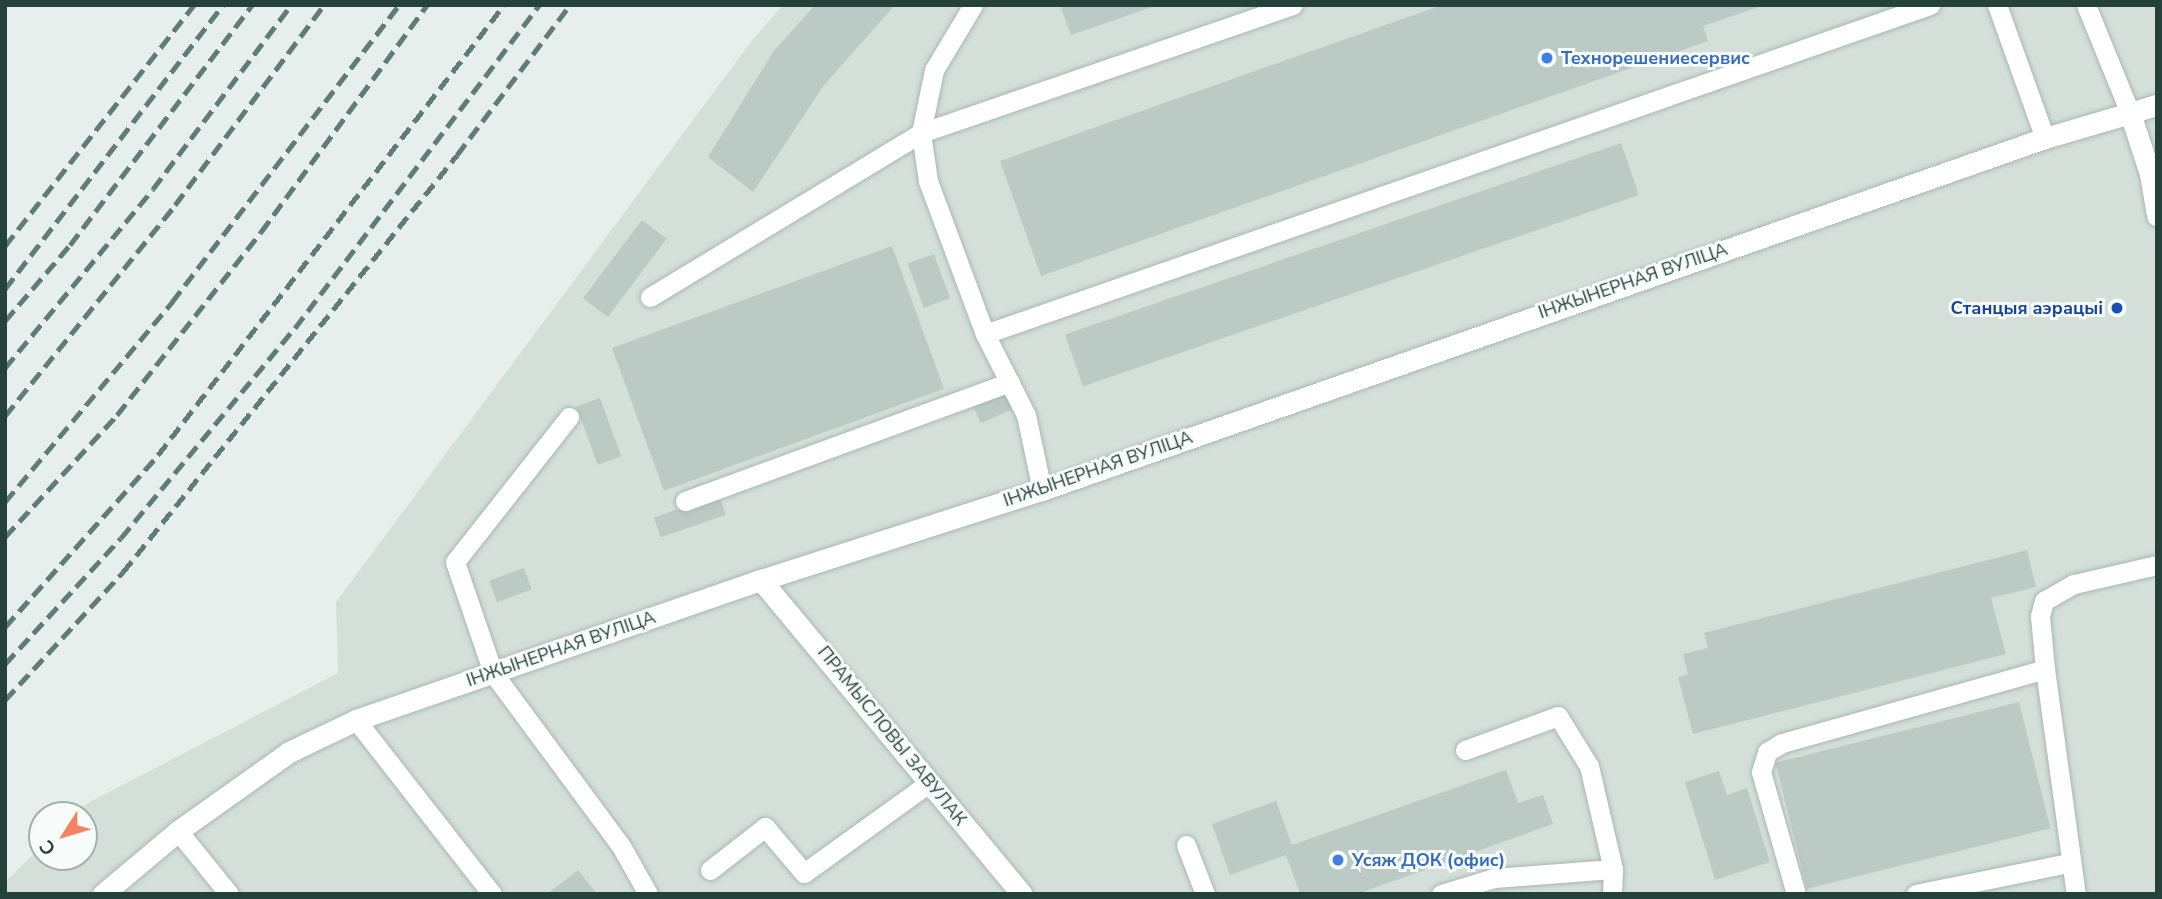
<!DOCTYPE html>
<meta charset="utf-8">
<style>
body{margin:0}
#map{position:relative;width:2162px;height:899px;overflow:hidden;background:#e6efeb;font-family:"Nunito Sans",sans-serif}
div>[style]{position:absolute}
.built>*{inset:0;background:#d4dfda}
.building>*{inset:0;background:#bbcac4;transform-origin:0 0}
.roads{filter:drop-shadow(0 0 2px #a8b8b2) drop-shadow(0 0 2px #a8b8b2)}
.lane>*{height:19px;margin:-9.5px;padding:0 9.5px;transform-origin:9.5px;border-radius:9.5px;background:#fff}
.street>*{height:21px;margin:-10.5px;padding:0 10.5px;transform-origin:10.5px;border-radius:10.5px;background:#fff}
.secondary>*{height:21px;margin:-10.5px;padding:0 10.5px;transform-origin:10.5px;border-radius:10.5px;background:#fff}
.rail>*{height:5px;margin-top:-2.5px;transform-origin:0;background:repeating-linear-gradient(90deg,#5f7d75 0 14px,transparent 0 21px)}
.dots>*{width:19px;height:19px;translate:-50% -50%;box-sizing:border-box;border:4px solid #f7fbf9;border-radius:50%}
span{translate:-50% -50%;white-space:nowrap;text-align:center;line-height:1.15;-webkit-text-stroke:6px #f7fbf9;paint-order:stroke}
.shop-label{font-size:18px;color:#366cbe;font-weight:700}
.left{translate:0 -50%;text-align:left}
.street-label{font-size:18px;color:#24423a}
.transit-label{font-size:18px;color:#164399;font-weight:700}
.right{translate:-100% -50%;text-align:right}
.frame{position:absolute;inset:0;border:7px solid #24423a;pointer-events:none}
.north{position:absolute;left:28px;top:801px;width:70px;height:70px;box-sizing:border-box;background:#f7fbf9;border:2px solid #a3b1ad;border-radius:50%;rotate:233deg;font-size:19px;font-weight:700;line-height:28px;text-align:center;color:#24423a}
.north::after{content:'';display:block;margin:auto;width:24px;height:32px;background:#f4845f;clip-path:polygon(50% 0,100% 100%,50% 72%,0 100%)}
</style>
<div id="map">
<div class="built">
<i style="clip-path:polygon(783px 5px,2157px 5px,2157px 894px,5px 894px,5px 882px,42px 846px,42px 857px,84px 857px,84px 815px,74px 815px,86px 804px,338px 673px,336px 602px,753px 39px)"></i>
</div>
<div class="building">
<i style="clip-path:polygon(815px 5px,895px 5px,824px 85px,753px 192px,708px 157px,773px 52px)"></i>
<i style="clip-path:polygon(1060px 5px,1155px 5px,1155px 6px,1071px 35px)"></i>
<i style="clip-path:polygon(1442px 5px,1762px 6px,1703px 26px,1708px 41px,1041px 276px,1000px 161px)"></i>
<i style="left:1621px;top:143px;width:55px;height:588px;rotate:71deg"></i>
<i style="left:642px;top:220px;width:31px;height:98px;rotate:37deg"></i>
<i style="left:892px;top:246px;width:152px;height:298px;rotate:70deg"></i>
<i style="left:934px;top:254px;width:47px;height:28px;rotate:70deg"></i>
<i style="left:1003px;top:387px;width:24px;height:35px;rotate:66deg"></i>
<i style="left:600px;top:398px;width:62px;height:25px;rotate:70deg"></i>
<i style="left:719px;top:495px;width:21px;height:69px;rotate:71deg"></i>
<i style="clip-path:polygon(2027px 550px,2036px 587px,1991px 598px,2006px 654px,1693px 734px,1678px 677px,1688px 674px,1683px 654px,1708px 648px,1704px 633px)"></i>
<i style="left:524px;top:568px;width:23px;height:37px;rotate:70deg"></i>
<i style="left:2019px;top:702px;width:130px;height:251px;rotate:76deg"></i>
<i style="clip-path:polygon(1506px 770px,1518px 803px,1543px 795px,1553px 824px,1357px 894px,1300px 894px,1286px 855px,1230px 875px,1212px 824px,1276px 801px,1292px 845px)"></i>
<i style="clip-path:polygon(1719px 771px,1727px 795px,1747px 788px,1770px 862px,1715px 880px,1685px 782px)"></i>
<i style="clip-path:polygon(578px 870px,597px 894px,547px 894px)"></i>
</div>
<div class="roads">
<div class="lane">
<i style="left:973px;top:5px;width:76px;rotate:121deg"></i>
<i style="left:934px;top:70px;width:64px;rotate:101.7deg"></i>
<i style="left:921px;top:133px;width:49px;rotate:81.7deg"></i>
<i style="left:928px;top:181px;width:163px;rotate:69.6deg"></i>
<i style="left:985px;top:334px;width:91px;rotate:63.2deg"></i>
<i style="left:1026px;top:415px;width:77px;rotate:78deg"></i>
<i style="left:1997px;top:5px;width:141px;rotate:70.2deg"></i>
<i style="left:2086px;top:5px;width:117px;rotate:67.8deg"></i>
<i style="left:650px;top:297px;width:317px;rotate:-31.2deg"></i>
<i style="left:921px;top:133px;width:393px;rotate:-19deg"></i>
<i style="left:985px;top:334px;width:1001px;rotate:-19.2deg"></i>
<i style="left:569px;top:417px;width:184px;rotate:128.2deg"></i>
<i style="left:455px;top:562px;width:117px;rotate:71.1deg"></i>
<i style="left:493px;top:673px;width:215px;rotate:53.5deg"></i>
<i style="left:621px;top:846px;width:55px;rotate:60.6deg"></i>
<i style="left:685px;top:501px;width:346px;rotate:-20.1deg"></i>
<i style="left:2045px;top:669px;width:53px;rotate:-95.4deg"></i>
<i style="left:2040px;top:616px;width:16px;rotate:-75deg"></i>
<i style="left:2044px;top:601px;width:34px;rotate:-30deg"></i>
<i style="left:2074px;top:584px;width:85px;rotate:-12.9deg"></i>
<i style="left:356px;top:720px;width:221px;rotate:52deg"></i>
<i style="left:1465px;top:750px;width:99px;rotate:-20.1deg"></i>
<i style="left:1558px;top:716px;width:59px;rotate:58.2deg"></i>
<i style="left:1589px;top:766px;width:106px;rotate:76.9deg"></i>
<i style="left:178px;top:831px;width:81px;rotate:51deg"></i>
<i style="left:1186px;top:845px;width:53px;rotate:68.8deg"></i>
<i style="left:710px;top:870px;width:70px;rotate:-38deg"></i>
<i style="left:765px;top:827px;width:60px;rotate:49.7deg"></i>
<i style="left:804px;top:873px;width:155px;rotate:-35.8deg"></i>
<i style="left:1441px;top:894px;width:55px;rotate:-16.8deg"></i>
<i style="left:1494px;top:878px;width:119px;rotate:-4.3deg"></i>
<i style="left:1613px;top:869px;width:25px;rotate:92deg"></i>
<i style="left:1796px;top:894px;width:127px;rotate:-106deg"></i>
<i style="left:1761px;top:772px;width:21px;rotate:-73deg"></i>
<i style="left:1767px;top:752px;width:17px;rotate:-31deg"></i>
<i style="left:1782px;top:743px;width:273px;rotate:-15.7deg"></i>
<i style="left:2045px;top:669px;width:227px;rotate:82.2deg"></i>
<i style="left:1916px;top:894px;width:156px;rotate:-11.5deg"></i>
</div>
<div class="street">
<i style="left:2130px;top:113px;width:28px;rotate:-17deg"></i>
</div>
<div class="secondary">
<i style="left:761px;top:580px;width:408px;rotate:50.3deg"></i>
<i style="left:103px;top:894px;width:98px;rotate:-40deg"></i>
<i style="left:178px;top:831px;width:136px;rotate:-35.4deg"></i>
<i style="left:289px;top:752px;width:74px;rotate:-25.5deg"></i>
<i style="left:356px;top:720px;width:429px;rotate:-19.1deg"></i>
<i style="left:761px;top:580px;width:295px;rotate:-17.8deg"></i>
<i style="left:1042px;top:490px;width:1063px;rotate:-19.34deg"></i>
<i style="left:2045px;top:138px;width:89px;rotate:-16.4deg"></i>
<i style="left:2130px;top:113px;width:64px;rotate:71.8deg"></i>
<i style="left:2150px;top:174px;width:42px;rotate:80.3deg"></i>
</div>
</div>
<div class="rail">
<i style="left:5px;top:246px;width:306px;rotate:-51.9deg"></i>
<i style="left:5px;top:289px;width:358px;rotate:-52.5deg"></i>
<i style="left:5px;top:321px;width:100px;rotate:-49.5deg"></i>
<i style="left:70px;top:245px;width:301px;rotate:-52.8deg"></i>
<i style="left:5px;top:368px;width:232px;rotate:-50.4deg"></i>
<i style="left:153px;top:189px;width:230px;rotate:-53.1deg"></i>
<i style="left:5px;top:416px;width:271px;rotate:-51.1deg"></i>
<i style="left:175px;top:205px;width:249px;rotate:-53.3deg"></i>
<i style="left:5px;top:502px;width:261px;rotate:-50.1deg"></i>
<i style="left:172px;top:302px;width:374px;rotate:-52.6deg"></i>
<i style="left:5px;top:537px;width:166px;rotate:-47.4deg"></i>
<i style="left:117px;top:415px;width:233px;rotate:-51.8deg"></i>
<i style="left:261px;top:232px;width:281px;rotate:-53.8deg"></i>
<i style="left:5px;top:627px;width:230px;rotate:-48.3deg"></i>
<i style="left:158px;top:455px;width:568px;rotate:-52.44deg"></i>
<i style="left:5px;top:664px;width:171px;rotate:-47.4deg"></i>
<i style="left:121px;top:538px;width:273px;rotate:-50.4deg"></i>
<i style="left:295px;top:328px;width:405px;rotate:-52.9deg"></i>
<i style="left:5px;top:700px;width:174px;rotate:-47.3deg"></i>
<i style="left:123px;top:572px;width:534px;rotate:-51.31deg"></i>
<i style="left:457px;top:155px;width:188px;rotate:-53deg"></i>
</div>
<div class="dots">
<i style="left:1547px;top:58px;background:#3f7fe0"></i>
<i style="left:2117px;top:308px;background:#1a4fb4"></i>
<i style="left:1338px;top:860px;background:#3f7fe0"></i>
</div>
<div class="shop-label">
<span class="left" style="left:1561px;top:58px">Технорешениесервис</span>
<span class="left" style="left:1352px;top:860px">Усяж ДОК (офис)</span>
</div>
<div class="street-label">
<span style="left:1633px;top:281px;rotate:-19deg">ІНЖЫНЕРНАЯ ВУЛІЦА</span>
<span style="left:1098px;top:469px;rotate:-19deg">ІНЖЫНЕРНАЯ ВУЛІЦА</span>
<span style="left:561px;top:649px;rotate:-19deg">ІНЖЫНЕРНАЯ ВУЛІЦА</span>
<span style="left:892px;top:736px;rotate:51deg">ПРАМЫСЛОВЫ ЗАВУЛАК</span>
</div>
<div class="transit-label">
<span class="right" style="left:2103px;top:308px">Станцыя аэрацыі</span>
</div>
<div class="frame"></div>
<div class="north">С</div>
</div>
